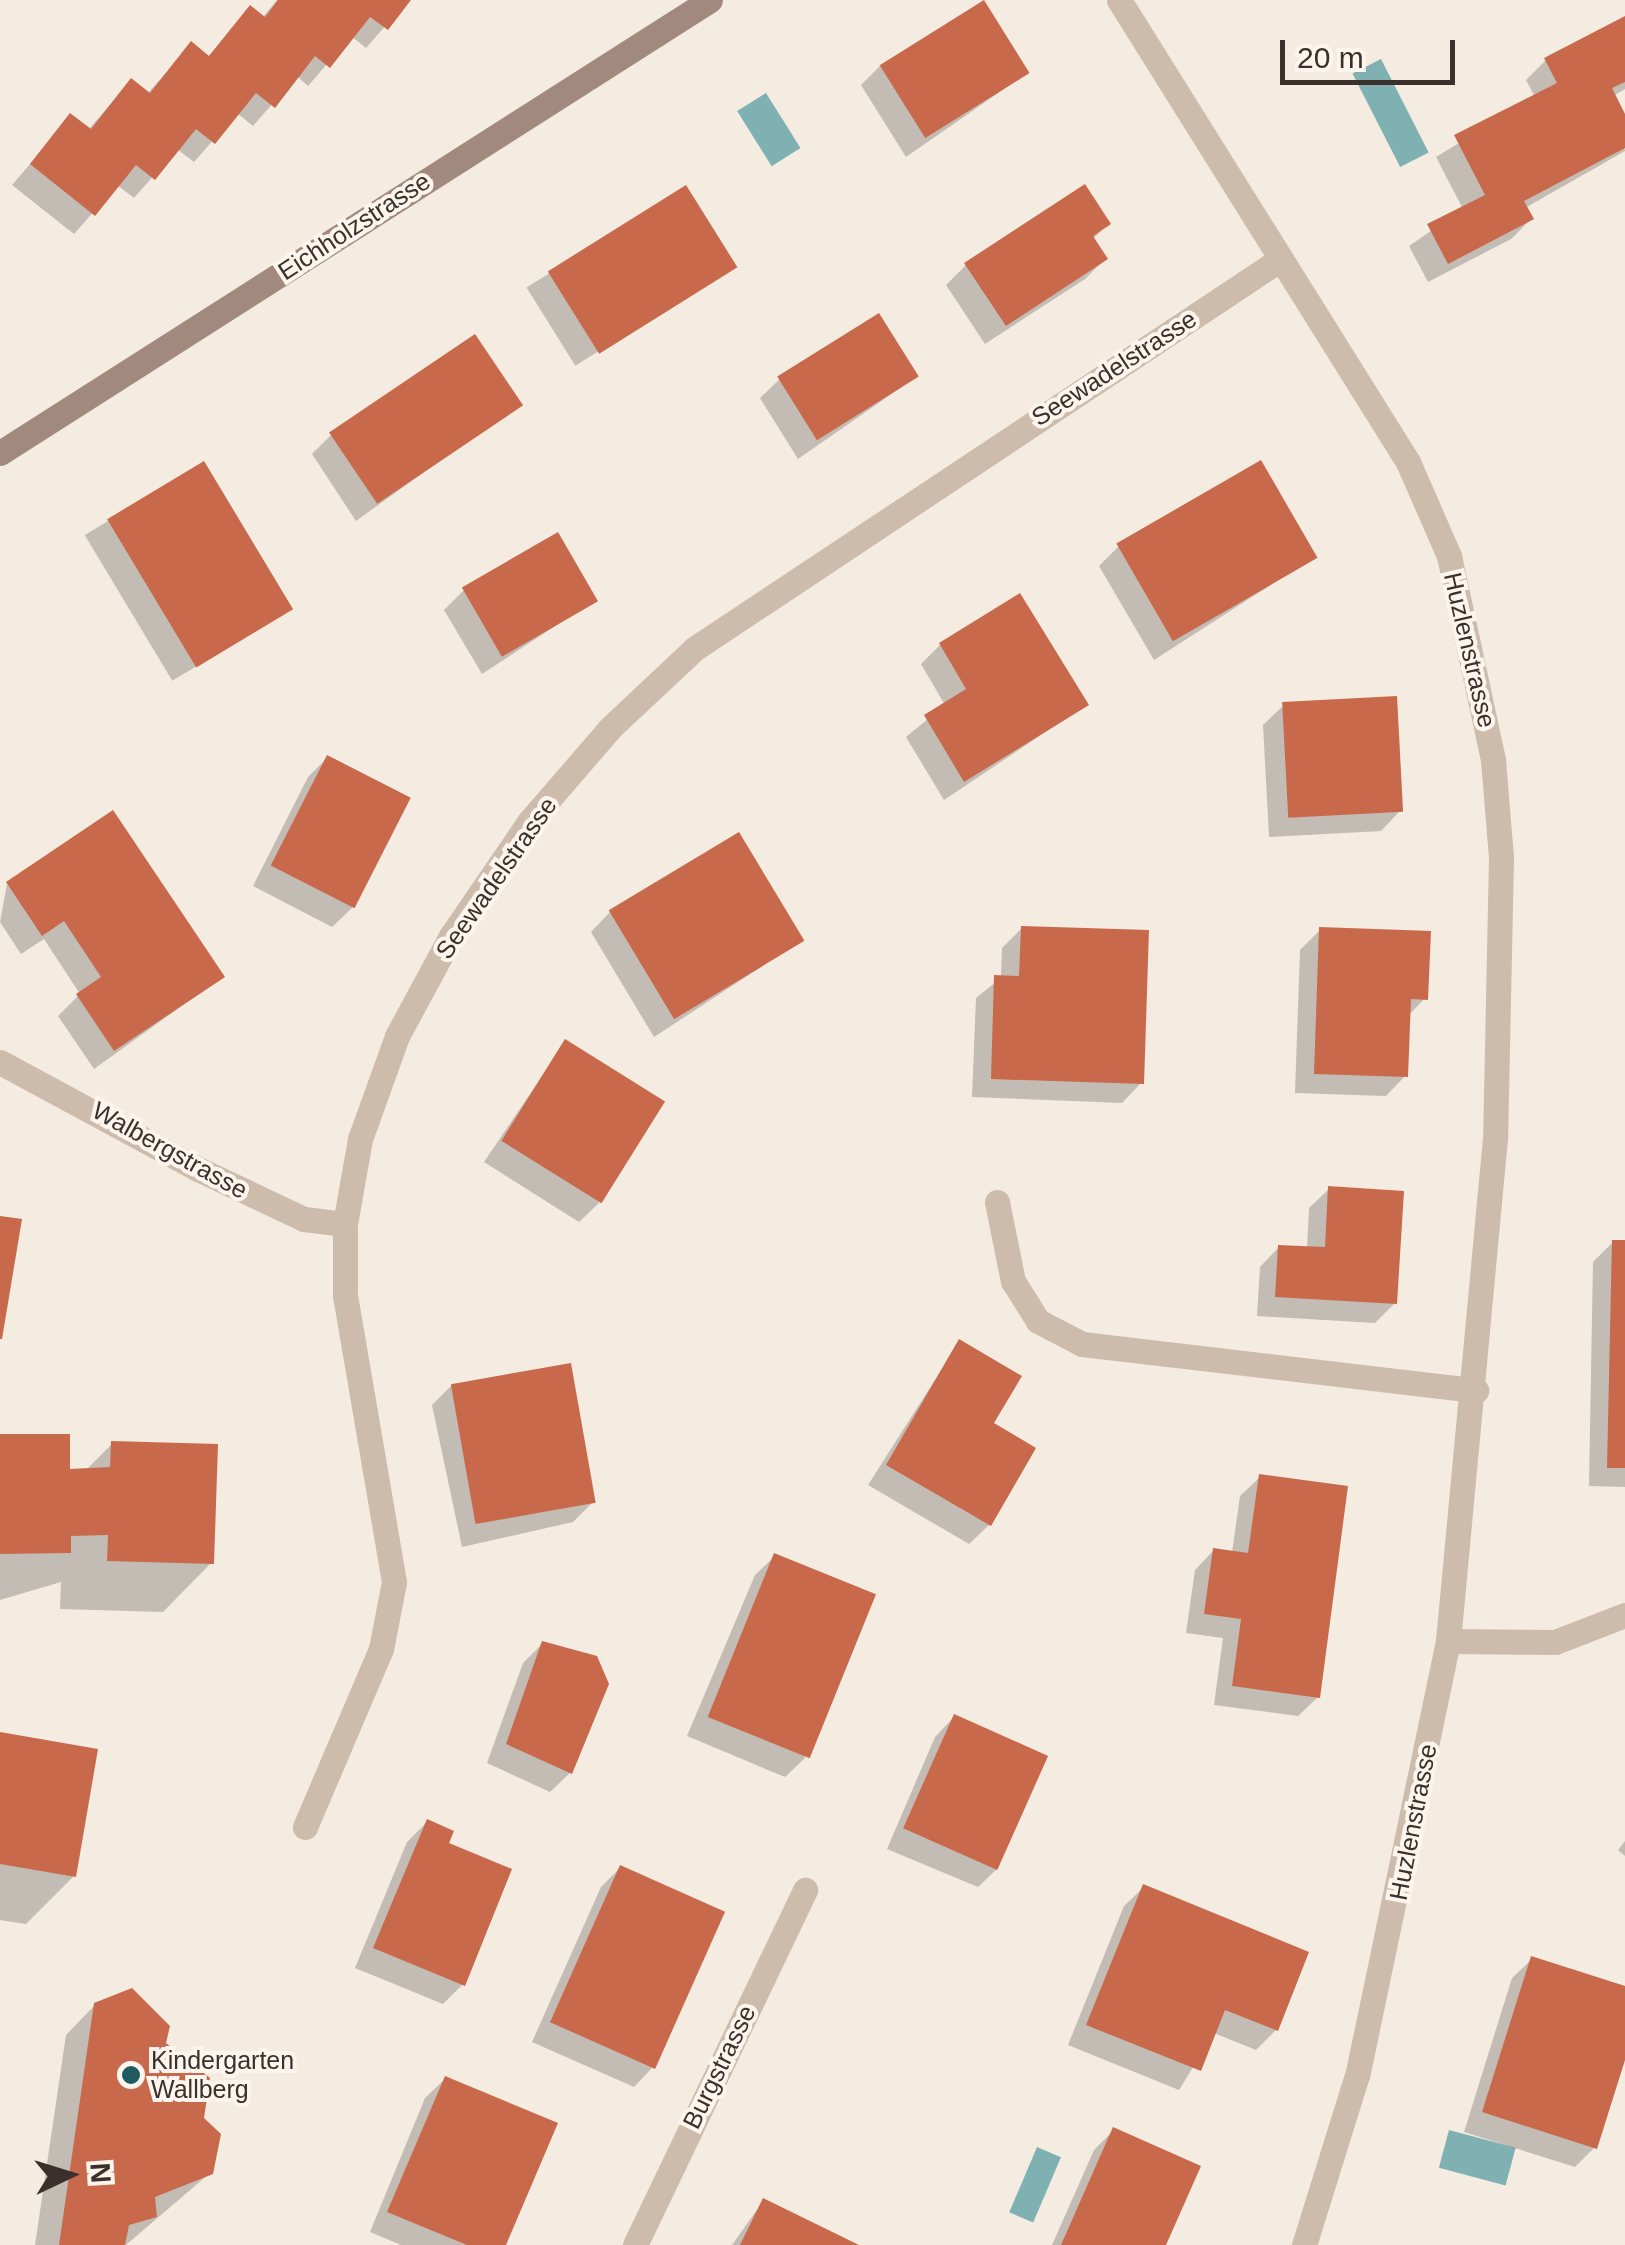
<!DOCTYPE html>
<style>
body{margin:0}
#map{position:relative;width:1625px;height:2245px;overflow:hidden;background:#f4ebe1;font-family:Helvetica,sans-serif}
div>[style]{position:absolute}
.water>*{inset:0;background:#7fb0b2;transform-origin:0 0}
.shadow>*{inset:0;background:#0003;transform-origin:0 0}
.building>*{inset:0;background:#c8694b;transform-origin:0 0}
.street>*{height:25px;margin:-12.5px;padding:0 12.5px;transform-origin:12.5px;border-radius:12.5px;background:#cdbbac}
.secondary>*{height:25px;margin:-12.5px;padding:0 12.5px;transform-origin:12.5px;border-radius:12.5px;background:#a18a7d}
.dots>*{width:28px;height:28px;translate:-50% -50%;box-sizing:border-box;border:5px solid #fbf5ee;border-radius:50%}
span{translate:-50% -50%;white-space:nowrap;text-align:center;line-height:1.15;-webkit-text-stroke:8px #fbf5ee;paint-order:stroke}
.street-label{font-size:25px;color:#3b302b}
.poi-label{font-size:25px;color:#3b302b}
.left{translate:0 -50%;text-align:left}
.north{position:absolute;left:20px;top:2125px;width:100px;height:100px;-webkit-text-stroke:8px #fbf5ee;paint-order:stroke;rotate:86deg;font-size:28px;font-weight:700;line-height:40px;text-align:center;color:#3b302b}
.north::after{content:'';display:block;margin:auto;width:35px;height:45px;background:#3b302b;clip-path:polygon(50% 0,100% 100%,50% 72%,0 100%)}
.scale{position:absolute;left:1280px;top:40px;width:175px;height:45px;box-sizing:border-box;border:5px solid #3b302b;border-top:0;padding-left:12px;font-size:30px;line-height:35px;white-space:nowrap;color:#3b302b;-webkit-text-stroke:8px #fbf5ee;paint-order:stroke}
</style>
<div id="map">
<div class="water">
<i style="left:1381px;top:59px;width:105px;height:32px;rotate:63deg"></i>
<i style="left:766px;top:93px;width:65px;height:34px;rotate:58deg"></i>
<i style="left:1449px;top:2130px;width:69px;height:39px;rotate:15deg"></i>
<i style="left:1037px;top:2147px;width:26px;height:71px;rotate:23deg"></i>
</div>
<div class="shadow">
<i style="clip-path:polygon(277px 0,408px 0,366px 48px,351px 36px,308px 86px,297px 76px,253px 126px,237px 113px,194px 162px,177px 149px,134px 198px,117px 185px,74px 234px,12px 185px,71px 116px,88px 130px,131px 81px,147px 94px,191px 45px,207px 58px,250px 9px,262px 18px)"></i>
<i style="clip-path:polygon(1625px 18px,1625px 89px,1613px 96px,1625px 151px,1525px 208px,1531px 219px,1511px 239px,1428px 282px,1409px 246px,1463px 209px,1436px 157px,1535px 97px,1526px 80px,1546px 60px)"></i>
<i style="clip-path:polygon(880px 66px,1027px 73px,906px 157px,861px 85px)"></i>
<i style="left:686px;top:188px;width:92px;height:188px;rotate:58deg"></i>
<i style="clip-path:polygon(1108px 224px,1092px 240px,1105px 259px,1085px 279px,985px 344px,946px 285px,966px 265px)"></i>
<i style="clip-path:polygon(916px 377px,798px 459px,760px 398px,780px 379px)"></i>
<i style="clip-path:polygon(519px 404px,356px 521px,312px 454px,331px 435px)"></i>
<i style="left:203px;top:464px;width:170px;height:138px;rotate:59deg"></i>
<i style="clip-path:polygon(1118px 547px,1314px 557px,1154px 660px,1099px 566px)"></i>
<i style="clip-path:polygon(464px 590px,595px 600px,482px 674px,444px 610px)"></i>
<i style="clip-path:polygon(940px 645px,1086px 705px,944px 800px,906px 737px,945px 705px,921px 664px)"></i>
<i style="clip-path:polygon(1283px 706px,1400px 811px,1381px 831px,1269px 837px,1263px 725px)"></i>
<i style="clip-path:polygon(327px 758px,352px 908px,332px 927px,253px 886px,308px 777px)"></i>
<i style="clip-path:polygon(7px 884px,222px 977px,94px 1069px,58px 1016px,80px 994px,44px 939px,21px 954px,0 922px)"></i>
<i style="clip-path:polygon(610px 912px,802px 940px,654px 1037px,591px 932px)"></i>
<i style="clip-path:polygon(1022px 928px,1141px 1083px,1122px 1103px,972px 1097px,976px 998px,1001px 978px,1002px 948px)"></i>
<i style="clip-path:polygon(1320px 930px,1425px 998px,1408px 1016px,1405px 1076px,1386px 1096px,1295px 1093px,1300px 950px)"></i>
<i style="clip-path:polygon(565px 1042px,599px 1203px,579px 1222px,484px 1162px)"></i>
<i style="clip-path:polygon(1329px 1189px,1395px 1303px,1375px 1323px,1257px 1316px,1260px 1267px,1279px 1247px,1307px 1249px,1309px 1208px)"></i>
<i style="clip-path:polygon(1613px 1242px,1625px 1243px,1625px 1487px,1589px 1486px,1593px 1262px)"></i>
<i style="clip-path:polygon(959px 1342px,991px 1424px,989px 1525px,969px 1544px,868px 1485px)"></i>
<i style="clip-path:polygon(452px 1385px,593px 1502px,573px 1522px,462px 1547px,432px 1405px)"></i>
<i style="clip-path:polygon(0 1437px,68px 1471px,85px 1471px,112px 1444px,211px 1563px,163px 1612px,60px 1609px,61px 1582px,0 1600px)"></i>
<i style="clip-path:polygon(1260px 1477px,1318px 1697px,1298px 1716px,1214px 1705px,1223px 1638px,1186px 1633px,1195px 1570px,1214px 1550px,1232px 1553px,1240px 1496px)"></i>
<i style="clip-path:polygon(775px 1556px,805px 1758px,785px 1777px,687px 1736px,755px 1575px)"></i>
<i style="clip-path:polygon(543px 1643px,570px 1773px,550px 1792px,487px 1763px,523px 1663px)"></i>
<i style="clip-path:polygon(954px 1717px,998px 1868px,978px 1887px,887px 1849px,935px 1737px)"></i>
<i style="clip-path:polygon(0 1734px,74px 1876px,26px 1924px,0 1920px)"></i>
<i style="clip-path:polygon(427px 1822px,463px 1984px,443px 2004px,355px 1968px,407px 1842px)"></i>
<i style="clip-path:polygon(1625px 1841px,1625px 1856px,1618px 1850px)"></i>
<i style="clip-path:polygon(620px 1868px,653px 2067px,634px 2087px,532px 2042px,601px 1887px)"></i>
<i style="clip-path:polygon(1144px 1887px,1276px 2030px,1256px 2050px,1214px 2033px,1179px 2090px,1068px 2045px,1124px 1906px)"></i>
<i style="clip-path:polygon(1532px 1959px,1625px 1988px,1625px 2051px,1595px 2147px,1575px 2167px,1464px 2132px,1512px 1978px)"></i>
<i style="clip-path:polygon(95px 2005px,163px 2044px,201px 2119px,210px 2173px,126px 2245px,35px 2245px,66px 2035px)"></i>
<i style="clip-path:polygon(445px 2079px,504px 2245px,401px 2245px,370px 2232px,425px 2098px)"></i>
<i style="clip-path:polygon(1114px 2130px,1163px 2245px,1052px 2245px,1094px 2150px)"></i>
<i style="clip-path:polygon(763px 2201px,853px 2245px,732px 2245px)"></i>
</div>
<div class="building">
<i style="clip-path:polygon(278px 0,411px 0,388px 30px,370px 17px,330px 68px,315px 56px,275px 108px,256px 93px,215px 144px,196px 129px,155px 180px,136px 165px,95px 216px,30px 164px,70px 113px,91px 129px,131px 78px,150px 93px,191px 41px,209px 56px,250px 5px,265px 17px)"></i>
<i style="left:984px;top:0;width:86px;height:123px;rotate:58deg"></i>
<i style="clip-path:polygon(1625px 16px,1625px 82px,1612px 88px,1625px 114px,1625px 148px,1524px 201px,1534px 219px,1448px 264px,1427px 224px,1485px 195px,1454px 135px,1557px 83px,1544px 58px)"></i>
<i style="clip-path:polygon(1085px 184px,1111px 224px,1093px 236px,1108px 259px,1006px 326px,964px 263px)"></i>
<i style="left:686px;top:185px;width:97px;height:163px;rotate:58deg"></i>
<i style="left:879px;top:313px;width:75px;height:120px;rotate:58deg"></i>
<i style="left:475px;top:334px;width:86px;height:176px;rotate:56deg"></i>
<i style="left:1261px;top:460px;width:113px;height:167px;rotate:60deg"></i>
<i style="left:204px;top:461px;width:173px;height:113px;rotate:59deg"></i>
<i style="left:558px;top:532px;width:80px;height:111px;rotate:60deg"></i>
<i style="clip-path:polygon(1020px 593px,1089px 705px,964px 782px,924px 715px,966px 689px,939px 643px)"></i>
<i style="left:1397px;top:696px;width:116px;height:115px;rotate:87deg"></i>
<i style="left:327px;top:755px;width:94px;height:124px;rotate:27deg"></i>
<i style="clip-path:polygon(113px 810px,225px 977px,114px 1051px,76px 994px,101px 977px,64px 921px,42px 936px,6px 882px)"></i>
<i style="left:739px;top:832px;width:127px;height:152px;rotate:59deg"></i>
<i style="clip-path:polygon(1021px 926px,1149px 930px,1144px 1084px,991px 1079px,994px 975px,1019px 976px)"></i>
<i style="clip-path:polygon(1319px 927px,1431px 931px,1428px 1000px,1411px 999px,1408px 1077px,1314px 1074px)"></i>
<i style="left:565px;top:1039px;width:118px;height:120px;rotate:32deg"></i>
<i style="clip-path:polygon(1328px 1186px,1404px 1191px,1397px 1304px,1275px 1297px,1278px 1245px,1325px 1247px)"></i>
<i style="clip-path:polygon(0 1216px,22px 1219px,2px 1339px,0 1339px)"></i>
<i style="clip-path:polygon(1612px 1240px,1625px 1240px,1625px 1468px,1607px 1468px)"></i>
<i style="clip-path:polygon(959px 1339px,1022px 1376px,994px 1423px,1036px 1448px,991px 1526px,886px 1465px)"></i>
<i style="left:571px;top:1363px;width:142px;height:122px;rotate:80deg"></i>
<i style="clip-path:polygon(0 1434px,70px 1434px,70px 1469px,110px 1467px,111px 1441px,218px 1444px,214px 1564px,107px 1561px,108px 1535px,71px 1536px,71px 1553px,0 1554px)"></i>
<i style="clip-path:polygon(1259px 1474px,1348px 1486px,1320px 1698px,1232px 1686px,1241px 1619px,1204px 1614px,1213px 1548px,1248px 1553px)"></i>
<i style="left:774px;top:1553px;width:110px;height:177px;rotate:22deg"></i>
<i style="clip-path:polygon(542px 1641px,597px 1656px,609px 1684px,572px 1774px,506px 1744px)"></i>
<i style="left:954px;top:1714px;width:103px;height:125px;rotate:24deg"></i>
<i style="clip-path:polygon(0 1732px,98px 1749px,76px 1877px,0 1864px)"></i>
<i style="clip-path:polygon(427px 1819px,454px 1831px,449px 1843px,512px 1869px,465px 1986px,373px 1948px)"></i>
<i style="left:620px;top:1865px;width:115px;height:172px;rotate:24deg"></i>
<i style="clip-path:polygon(1143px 1884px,1309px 1952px,1278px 2031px,1225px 2010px,1201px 2071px,1086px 2025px)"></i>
<i style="clip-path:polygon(1531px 1956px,1625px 1986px,1625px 2060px,1597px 2149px,1482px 2112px)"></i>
<i style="clip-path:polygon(132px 1988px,170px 2026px,166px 2043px,210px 2078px,204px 2118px,221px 2134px,213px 2174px,155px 2197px,157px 2217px,129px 2225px,125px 2245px,59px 2245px,94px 2003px)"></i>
<i style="clip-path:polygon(445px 2076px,558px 2123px,506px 2245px,467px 2245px,387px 2212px)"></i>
<i style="clip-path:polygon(1113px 2127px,1201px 2166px,1166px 2245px,1061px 2245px)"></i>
<i style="clip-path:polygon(763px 2198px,859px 2245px,740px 2245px)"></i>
</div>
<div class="street">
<i style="left:1119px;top:0;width:545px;rotate:57.97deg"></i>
<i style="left:1408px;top:462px;width:103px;rotate:66.4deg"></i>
<i style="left:1449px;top:556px;width:209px;rotate:77.8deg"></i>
<i style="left:1493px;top:760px;width:97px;rotate:85.3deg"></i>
<i style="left:1501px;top:857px;width:281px;rotate:91.2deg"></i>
<i style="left:1495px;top:1138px;width:505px;rotate:95.34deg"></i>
<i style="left:1448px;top:1641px;width:443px;rotate:101.8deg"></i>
<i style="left:1357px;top:2075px;width:178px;rotate:107.3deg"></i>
<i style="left:0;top:1062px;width:225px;rotate:28.4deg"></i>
<i style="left:198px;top:1169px;width:117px;rotate:25.3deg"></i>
<i style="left:304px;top:1219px;width:41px;rotate:7deg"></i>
<i style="left:997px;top:1202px;width:81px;rotate:78.6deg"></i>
<i style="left:1013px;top:1281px;width:47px;rotate:58deg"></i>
<i style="left:1038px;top:1321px;width:50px;rotate:27.6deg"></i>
<i style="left:1082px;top:1344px;width:397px;rotate:6.7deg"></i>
<i style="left:1448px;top:1641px;width:107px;rotate:0.5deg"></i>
<i style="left:1555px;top:1642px;width:75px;rotate:-21.1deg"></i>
<i style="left:305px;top:1827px;width:194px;rotate:-66.9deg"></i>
<i style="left:381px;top:1649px;width:68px;rotate:-79deg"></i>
<i style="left:394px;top:1582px;width:291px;rotate:-99.7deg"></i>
<i style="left:345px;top:1295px;width:71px;rotate:-90deg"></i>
<i style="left:345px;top:1224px;width:86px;rotate:-80deg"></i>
<i style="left:360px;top:1139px;width:109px;rotate:-70.2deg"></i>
<i style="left:397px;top:1036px;width:114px;rotate:-61.6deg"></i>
<i style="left:451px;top:936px;width:138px;rotate:-55.6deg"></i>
<i style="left:529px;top:822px;width:124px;rotate:-49.2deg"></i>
<i style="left:610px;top:728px;width:115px;rotate:-43.2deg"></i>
<i style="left:694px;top:649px;width:703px;rotate:-33.62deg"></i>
<i style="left:635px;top:2245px;width:394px;rotate:-64.4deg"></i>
</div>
<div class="secondary">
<i style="left:0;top:453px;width:842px;rotate:-32.54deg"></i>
</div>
<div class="dots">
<i style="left:131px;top:2075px;background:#1f5a5e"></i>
</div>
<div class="street-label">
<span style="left:354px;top:226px;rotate:-33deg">Eichholzstrasse</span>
<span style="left:1114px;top:368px;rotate:-33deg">Seewadelstrasse</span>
<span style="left:1470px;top:650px;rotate:77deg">Huzlenstrasse</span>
<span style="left:496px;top:878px;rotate:-55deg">Seewadelstrasse</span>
<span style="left:170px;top:1150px;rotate:29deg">Walbergstrasse</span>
<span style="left:1413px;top:1822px;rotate:-79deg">Huzlenstrasse</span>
<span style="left:719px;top:2067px;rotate:-64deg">Burgstrasse</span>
</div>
<div class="poi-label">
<span class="left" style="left:151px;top:2075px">Kindergarten<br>Wallberg</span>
</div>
<div class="north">N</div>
<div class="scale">20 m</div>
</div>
